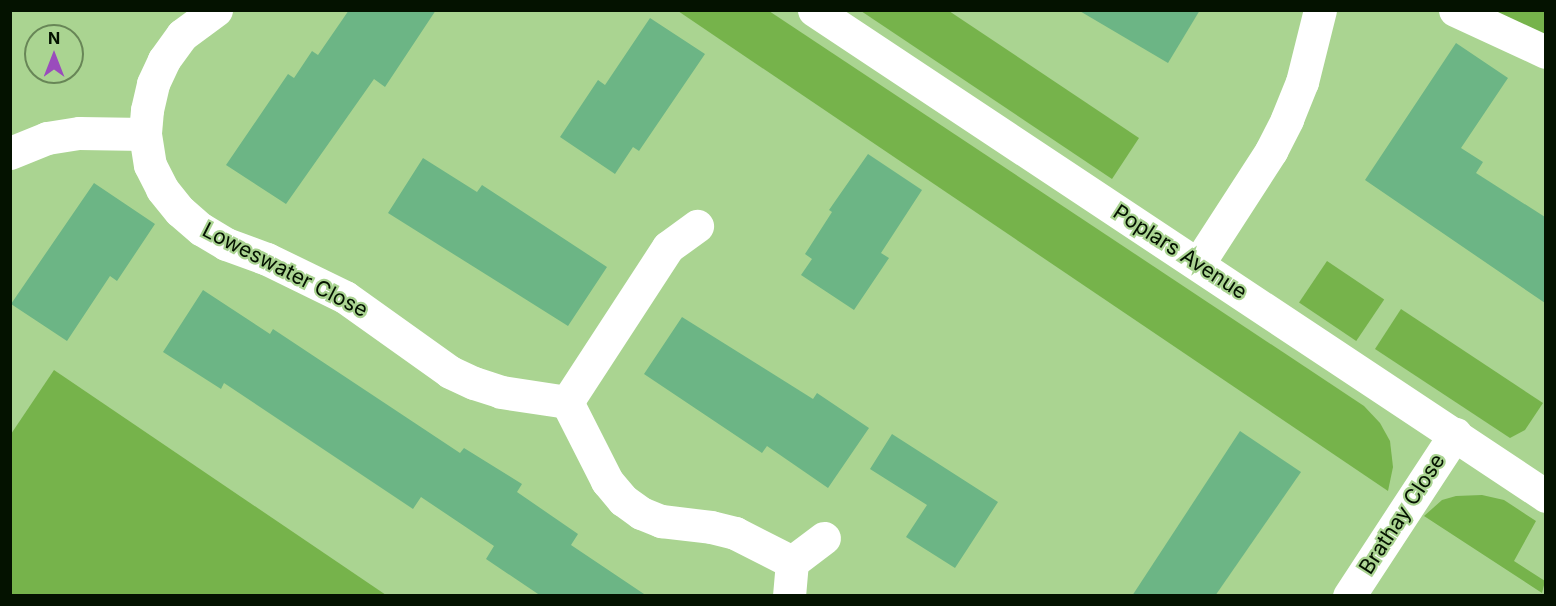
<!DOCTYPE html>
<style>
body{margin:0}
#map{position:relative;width:1556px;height:606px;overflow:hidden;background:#aad491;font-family:Inter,sans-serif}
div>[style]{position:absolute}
.green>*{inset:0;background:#76b34b;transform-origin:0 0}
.building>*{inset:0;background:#6cb585}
.minor>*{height:33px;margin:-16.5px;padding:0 16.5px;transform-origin:16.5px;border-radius:16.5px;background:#fff}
span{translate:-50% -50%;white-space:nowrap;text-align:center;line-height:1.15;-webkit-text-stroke:4.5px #aad491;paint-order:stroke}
.street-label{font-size:21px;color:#041200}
.frame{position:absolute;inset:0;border:12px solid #041200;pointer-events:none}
.north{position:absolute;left:24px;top:24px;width:60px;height:60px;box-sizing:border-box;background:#aad491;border:2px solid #688657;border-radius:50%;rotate:0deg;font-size:16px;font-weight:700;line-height:24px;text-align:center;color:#041200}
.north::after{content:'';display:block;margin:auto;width:21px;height:27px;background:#9a4cbc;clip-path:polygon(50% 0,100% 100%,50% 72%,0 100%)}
</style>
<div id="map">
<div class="green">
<i style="clip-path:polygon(678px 11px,769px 11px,1364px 406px,1380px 423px,1390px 441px,1393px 467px,1388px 491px)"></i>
<i style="clip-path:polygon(861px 11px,949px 11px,1139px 138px,1112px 179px)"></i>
<i style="clip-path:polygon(1477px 11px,1545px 11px,1545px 41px)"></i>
<i style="left:1327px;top:261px;width:69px;height:50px;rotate:34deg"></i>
<i style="clip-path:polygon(1401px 309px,1543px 403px,1525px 430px,1510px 438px,1375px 349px)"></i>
<i style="clip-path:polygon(54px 370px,386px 595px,11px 595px,11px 434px)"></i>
<i style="clip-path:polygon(1482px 495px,1504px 500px,1536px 521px,1514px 561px,1545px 581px,1542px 593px,1424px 516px,1442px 500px,1456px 496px)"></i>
</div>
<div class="building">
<i style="clip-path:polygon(349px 10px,436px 10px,385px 87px,374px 79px,286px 204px,226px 165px,288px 74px,294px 78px,312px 51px,318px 55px)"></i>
<i style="clip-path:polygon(1078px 10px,1200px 10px,1168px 63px)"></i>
<i style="clip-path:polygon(650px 18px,705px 54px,639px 151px,633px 147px,615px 174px,560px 137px,598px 80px,605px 85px)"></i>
<i style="clip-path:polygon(1456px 43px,1508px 78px,1461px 148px,1483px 162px,1476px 173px,1545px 217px,1545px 303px,1365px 180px)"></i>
<i style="clip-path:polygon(868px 154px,922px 190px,881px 253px,889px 258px,854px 310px,801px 275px,812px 259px,805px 254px,832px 212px,829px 210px)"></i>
<i style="clip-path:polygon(423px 158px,477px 192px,482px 185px,607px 267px,568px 326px,388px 213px)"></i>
<i style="clip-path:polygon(94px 183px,155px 224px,117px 281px,110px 276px,67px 341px,11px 304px)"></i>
<i style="clip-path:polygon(203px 290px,270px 334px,273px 329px,460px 453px,464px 448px,522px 484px,517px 492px,578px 534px,571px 545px,647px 596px,541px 596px,486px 559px,494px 546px,421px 497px,413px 509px,224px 383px,221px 389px,163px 352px)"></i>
<i style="clip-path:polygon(682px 317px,813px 399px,817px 393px,869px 428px,828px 488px,767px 446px,762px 453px,644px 374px)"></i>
<i style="clip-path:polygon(1240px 431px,1301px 472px,1215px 596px,1132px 596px)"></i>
<i style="clip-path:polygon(892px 434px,998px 502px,955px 568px,906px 537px,927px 505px,870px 469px)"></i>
</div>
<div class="minor">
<i style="left:216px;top:10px;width:42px;rotate:143.7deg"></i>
<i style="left:182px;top:35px;width:31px;rotate:126deg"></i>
<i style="left:164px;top:60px;width:26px;rotate:115deg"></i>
<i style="left:153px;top:84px;width:27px;rotate:103deg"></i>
<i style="left:147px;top:110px;width:24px;rotate:95deg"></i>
<i style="left:145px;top:134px;width:31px;rotate:81deg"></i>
<i style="left:150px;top:165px;width:27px;rotate:63deg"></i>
<i style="left:162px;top:189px;width:28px;rotate:51deg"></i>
<i style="left:180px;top:211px;width:28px;rotate:41deg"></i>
<i style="left:201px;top:229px;width:29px;rotate:31deg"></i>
<i style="left:226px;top:244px;width:44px;rotate:20.1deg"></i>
<i style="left:267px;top:259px;width:87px;rotate:26deg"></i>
<i style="left:345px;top:297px;width:129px;rotate:35.5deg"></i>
<i style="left:450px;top:372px;width:26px;rotate:25deg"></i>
<i style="left:474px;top:383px;width:28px;rotate:18deg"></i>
<i style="left:501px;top:392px;width:67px;rotate:8.6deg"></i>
<i style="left:567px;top:402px;width:89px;rotate:63.1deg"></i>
<i style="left:607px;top:481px;width:25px;rotate:50deg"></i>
<i style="left:623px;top:500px;width:22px;rotate:36deg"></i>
<i style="left:641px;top:513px;width:22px;rotate:22deg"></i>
<i style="left:661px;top:521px;width:50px;rotate:6.8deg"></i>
<i style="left:711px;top:527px;width:25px;rotate:14deg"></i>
<i style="left:735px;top:533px;width:64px;rotate:27deg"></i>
<i style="left:814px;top:10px;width:879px;rotate:33.58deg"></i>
<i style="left:1455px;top:10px;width:100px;rotate:24.8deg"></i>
<i style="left:10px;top:153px;width:40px;rotate:-22deg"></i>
<i style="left:47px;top:138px;width:32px;rotate:-9deg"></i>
<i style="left:79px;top:133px;width:66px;rotate:0.9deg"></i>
<i style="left:1198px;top:264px;width:135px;rotate:-57.1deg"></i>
<i style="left:1271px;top:151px;width:36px;rotate:-63deg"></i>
<i style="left:1287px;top:119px;width:40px;rotate:-68deg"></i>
<i style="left:1302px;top:82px;width:74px;rotate:-76deg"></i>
<i style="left:567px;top:402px;width:185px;rotate:-56.9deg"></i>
<i style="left:668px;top:247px;width:36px;rotate:-36deg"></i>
<i style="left:789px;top:596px;width:34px;rotate:-85deg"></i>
<i style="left:792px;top:562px;width:40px;rotate:-37deg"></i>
<i style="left:1349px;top:596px;width:194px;rotate:-56.8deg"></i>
</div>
<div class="street-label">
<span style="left:1180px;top:252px;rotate:33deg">Poplars Avenue</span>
<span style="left:285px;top:270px;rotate:27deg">Loweswater Close</span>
<span style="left:1402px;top:514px;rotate:-57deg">Brathay Close</span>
</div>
<div class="frame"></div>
<div class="north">N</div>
</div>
